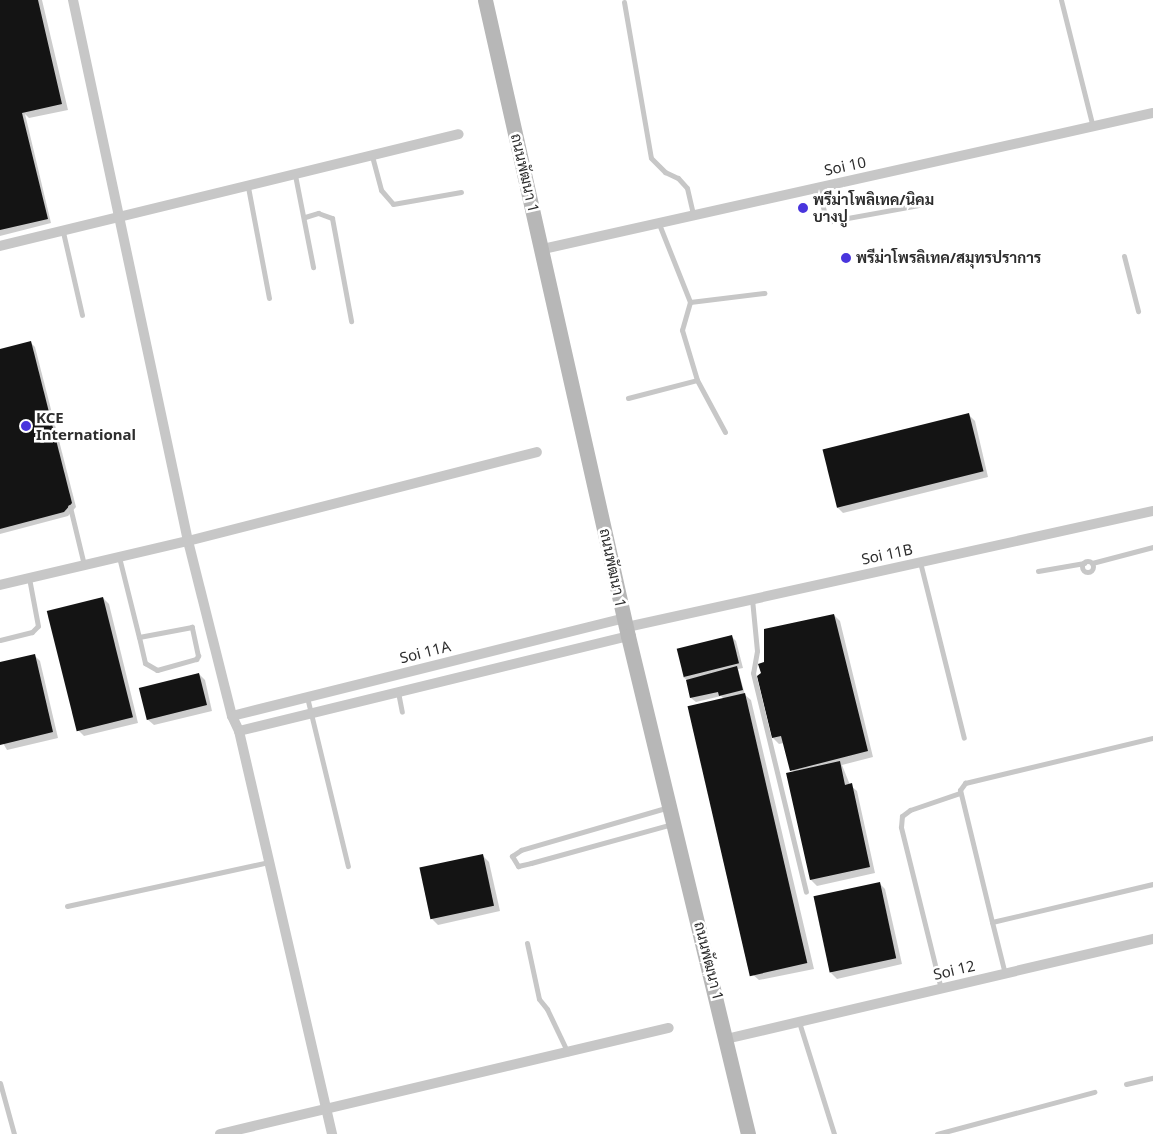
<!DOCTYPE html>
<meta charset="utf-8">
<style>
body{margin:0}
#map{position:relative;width:1153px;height:1134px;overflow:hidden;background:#fff;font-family:"Noto Sans",Sarabun,sans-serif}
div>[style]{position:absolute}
.shadow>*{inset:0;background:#0003}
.building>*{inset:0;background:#141414;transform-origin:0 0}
.service>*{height:5px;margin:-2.5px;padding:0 2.5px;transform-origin:2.5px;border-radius:2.5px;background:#c7c7c7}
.service>.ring{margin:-2.5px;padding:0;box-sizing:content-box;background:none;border:5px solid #c7c7c7;border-radius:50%}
.minor>*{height:10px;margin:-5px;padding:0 5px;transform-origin:5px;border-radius:5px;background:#c7c7c7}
.secondary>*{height:15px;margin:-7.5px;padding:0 7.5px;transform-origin:7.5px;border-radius:7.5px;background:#b7b7b7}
.dots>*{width:14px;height:14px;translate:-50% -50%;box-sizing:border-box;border:2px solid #fff;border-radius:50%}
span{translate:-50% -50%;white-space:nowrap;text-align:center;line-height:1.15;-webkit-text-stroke:5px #fff;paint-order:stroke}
.street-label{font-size:15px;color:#2d2d2d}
.poi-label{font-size:15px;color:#2d2d2d;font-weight:700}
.left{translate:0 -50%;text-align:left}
</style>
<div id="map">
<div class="shadow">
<i style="clip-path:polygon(0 0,42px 0,68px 110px,29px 118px,25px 114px,51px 223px,0 236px)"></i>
<i style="clip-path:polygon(31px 343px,35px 347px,76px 507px,68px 516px,0 534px,0 351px)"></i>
<i style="clip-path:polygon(969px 415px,975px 421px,988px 477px,843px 513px,837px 507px)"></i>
<i style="clip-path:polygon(103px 598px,109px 604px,138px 723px,84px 736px,78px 730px)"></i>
<i style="clip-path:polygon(834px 615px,840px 621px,873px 757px,842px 765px,850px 785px,857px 791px,875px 873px,817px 886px,811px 880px,788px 774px,794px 773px,784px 743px,779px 744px,773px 738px,762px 674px,765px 663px)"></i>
<i style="clip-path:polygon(732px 637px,736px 641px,743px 668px,738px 669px,745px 695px,751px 700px,814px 969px,759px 980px,752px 974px,724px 699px,721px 696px,696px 702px,691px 698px,688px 681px,683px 677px)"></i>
<i style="clip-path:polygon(34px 655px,40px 661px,58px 738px,7px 750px,0 738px,0 663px)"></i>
<i style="clip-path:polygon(199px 674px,205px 680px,212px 711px,154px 725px,147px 719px)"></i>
<i style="clip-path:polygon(483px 856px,489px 862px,500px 911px,438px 925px,432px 919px)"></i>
<i style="clip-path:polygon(879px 883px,885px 889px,902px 964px,837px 979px,831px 973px)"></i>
</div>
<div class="building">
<i style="clip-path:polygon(0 0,38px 0,62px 104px,22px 113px,48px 219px,0 230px)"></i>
<i style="clip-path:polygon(31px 341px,72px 503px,64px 512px,0 529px,0 349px)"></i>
<i style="left:969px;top:413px;width:60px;height:151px;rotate:76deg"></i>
<i style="left:103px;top:597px;width:124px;height:58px;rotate:76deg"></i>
<i style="clip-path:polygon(834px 614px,868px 751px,790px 771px,781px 736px,772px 738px,757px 676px,761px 673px,758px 664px,764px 662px,764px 629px)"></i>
<i style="left:732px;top:635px;width:29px;height:57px;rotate:76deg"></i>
<i style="clip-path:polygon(35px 654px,53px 732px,0 745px,0 662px)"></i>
<i style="clip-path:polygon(737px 666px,743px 690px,719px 696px,718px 692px,690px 698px,686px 680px)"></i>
<i style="left:199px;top:673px;width:33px;height:62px;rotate:76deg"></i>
<i style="left:745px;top:693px;width:277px;height:59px;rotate:77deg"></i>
<i style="clip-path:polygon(840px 761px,845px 785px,852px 783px,870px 867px,810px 880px,786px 773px)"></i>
<i style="left:483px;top:854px;width:53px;height:65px;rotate:78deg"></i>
<i style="left:880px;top:882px;width:78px;height:68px;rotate:78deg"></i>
</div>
<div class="service">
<i style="left:1061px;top:0;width:131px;rotate:75.9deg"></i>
<i style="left:624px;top:2px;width:158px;rotate:80.2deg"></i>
<i style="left:651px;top:158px;width:20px;rotate:45deg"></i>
<i style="left:665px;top:172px;width:14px;rotate:25deg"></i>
<i style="left:678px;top:178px;width:13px;rotate:48deg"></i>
<i style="left:687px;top:188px;width:28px;rotate:77deg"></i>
<i style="left:372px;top:156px;width:35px;rotate:75deg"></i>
<i style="left:381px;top:190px;width:18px;rotate:49deg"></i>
<i style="left:393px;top:204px;width:69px;rotate:-10deg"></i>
<i style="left:295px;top:175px;width:94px;rotate:78.9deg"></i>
<i style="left:248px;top:187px;width:113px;rotate:79.3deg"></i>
<i style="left:818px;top:187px;width:30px;rotate:76deg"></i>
<i style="left:825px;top:216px;width:8px;rotate:40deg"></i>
<i style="left:831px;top:221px;width:89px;rotate:-10.3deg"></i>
<i style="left:305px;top:217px;width:14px;rotate:-17deg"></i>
<i style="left:318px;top:213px;width:15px;rotate:20deg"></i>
<i style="left:332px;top:218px;width:105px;rotate:79.5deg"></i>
<i style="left:659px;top:224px;width:84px;rotate:68.3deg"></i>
<i style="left:690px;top:302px;width:75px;rotate:-6.9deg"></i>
<i style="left:63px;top:232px;width:85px;rotate:77.1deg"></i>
<i style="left:1124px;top:256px;width:57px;rotate:75.7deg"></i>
<i style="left:690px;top:302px;width:29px;rotate:106deg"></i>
<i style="left:682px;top:330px;width:52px;rotate:73.3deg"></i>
<i style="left:697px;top:380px;width:59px;rotate:61.7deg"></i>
<i style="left:628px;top:398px;width:71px;rotate:-14.6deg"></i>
<i style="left:70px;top:507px;width:60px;rotate:76.4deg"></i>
<i style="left:119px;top:557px;width:82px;rotate:76deg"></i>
<i style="left:139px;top:637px;width:27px;rotate:77deg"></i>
<i style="left:145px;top:663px;width:14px;rotate:30deg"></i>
<i style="left:157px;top:670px;width:41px;rotate:-15.8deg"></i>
<i style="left:196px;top:659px;width:4px;rotate:-56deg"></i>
<i style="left:198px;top:656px;width:30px;rotate:-102deg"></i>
<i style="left:192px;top:627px;width:54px;rotate:169.3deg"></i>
<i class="ring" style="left:1082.5px;top:561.5px;width:6px;height:6px"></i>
<i style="left:920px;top:562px;width:181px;rotate:76deg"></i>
<i style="left:1092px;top:563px;width:63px;rotate:-14.7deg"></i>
<i style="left:1038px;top:571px;width:47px;rotate:-9.9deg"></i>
<i style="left:752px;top:599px;width:52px;rotate:84.5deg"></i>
<i style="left:757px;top:651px;width:22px;rotate:100deg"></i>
<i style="left:753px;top:673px;width:225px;rotate:76.4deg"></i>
<i style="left:0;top:640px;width:33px;rotate:-14deg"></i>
<i style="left:32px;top:632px;width:8px;rotate:-45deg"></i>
<i style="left:38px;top:626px;width:49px;rotate:-100.6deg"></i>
<i style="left:398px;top:692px;width:20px;rotate:79deg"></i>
<i style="left:307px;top:697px;width:174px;rotate:76.4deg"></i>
<i style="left:669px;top:807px;width:154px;rotate:163.8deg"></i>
<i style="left:521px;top:850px;width:11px;rotate:146deg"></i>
<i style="left:512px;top:856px;width:12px;rotate:59deg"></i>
<i style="left:518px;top:866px;width:13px;rotate:-13deg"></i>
<i style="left:531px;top:863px;width:147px;rotate:-15.4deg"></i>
<i style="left:67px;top:906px;width:207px;rotate:-12.3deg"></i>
<i style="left:992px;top:922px;width:136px;rotate:-103.6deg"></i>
<i style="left:960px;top:790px;width:9px;rotate:-54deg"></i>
<i style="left:965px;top:783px;width:193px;rotate:-13.5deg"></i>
<i style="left:527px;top:943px;width:57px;rotate:77.9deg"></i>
<i style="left:539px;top:999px;width:13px;rotate:51deg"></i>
<i style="left:547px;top:1009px;width:49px;rotate:64.5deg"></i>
<i style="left:1005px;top:974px;width:54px;rotate:-104deg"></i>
<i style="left:992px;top:922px;width:165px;rotate:-13.3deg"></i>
<i style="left:941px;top:989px;width:167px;rotate:-103.9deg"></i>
<i style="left:901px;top:827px;width:11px;rotate:-85deg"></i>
<i style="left:902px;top:816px;width:10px;rotate:-37deg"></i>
<i style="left:910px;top:810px;width:53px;rotate:-18.8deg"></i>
<i style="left:799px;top:1022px;width:117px;rotate:72.6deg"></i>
<i style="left:0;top:1083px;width:53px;rotate:74.6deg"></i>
<i style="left:1126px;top:1084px;width:28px;rotate:-13deg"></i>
<i style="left:937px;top:1134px;width:163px;rotate:-15deg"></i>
</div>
<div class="minor">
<i style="left:73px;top:0;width:553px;rotate:78deg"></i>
<i style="left:188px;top:541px;width:180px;rotate:75.9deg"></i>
<i style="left:232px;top:716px;width:17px;rotate:65deg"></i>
<i style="left:239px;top:731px;width:414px;rotate:77deg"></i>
<i style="left:0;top:246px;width:472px;rotate:-13.7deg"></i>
<i style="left:543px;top:249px;width:625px;rotate:-12.57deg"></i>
<i style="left:0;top:585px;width:193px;rotate:-13.2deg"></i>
<i style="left:188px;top:541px;width:360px;rotate:-14.3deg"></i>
<i style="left:627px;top:627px;width:539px;rotate:-12.44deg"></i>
<i style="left:232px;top:716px;width:404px;rotate:-14deg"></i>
<i style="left:239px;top:731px;width:400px;rotate:-13.7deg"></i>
<i style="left:726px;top:1039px;width:439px;rotate:-13.2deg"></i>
<i style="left:220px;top:1134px;width:461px;rotate:-13.3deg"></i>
</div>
<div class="secondary">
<i style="left:485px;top:0;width:652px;rotate:77.33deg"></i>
<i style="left:628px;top:636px;width:512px;rotate:76.45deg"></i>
</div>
<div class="dots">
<i style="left:803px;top:208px;background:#4935dd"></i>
<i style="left:846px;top:258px;background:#4935dd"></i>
<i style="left:26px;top:426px;background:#4935dd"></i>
</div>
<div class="street-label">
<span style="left:845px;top:166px;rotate:-12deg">Soi 10</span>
<span style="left:525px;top:173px;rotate:77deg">ถนนพัฒนา 1</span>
<span style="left:887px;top:554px;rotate:-12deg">Soi 11B</span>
<span style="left:613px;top:568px;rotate:78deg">ถนนพัฒนา 1</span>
<span style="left:425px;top:652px;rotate:-14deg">Soi 11A</span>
<span style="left:709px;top:961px;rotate:76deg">ถนนพัฒนา 1</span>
<span style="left:954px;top:970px;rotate:-13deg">Soi 12</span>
</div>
<div class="poi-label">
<span class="left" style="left:813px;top:208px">พรีม่าโพลิเทค/นิคม<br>บางปู</span>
<span class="left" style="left:856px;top:258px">พรีม่าโพรลิเทค/สมุทรปราการ</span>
<span class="left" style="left:36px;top:426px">KCE<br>International</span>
</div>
</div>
